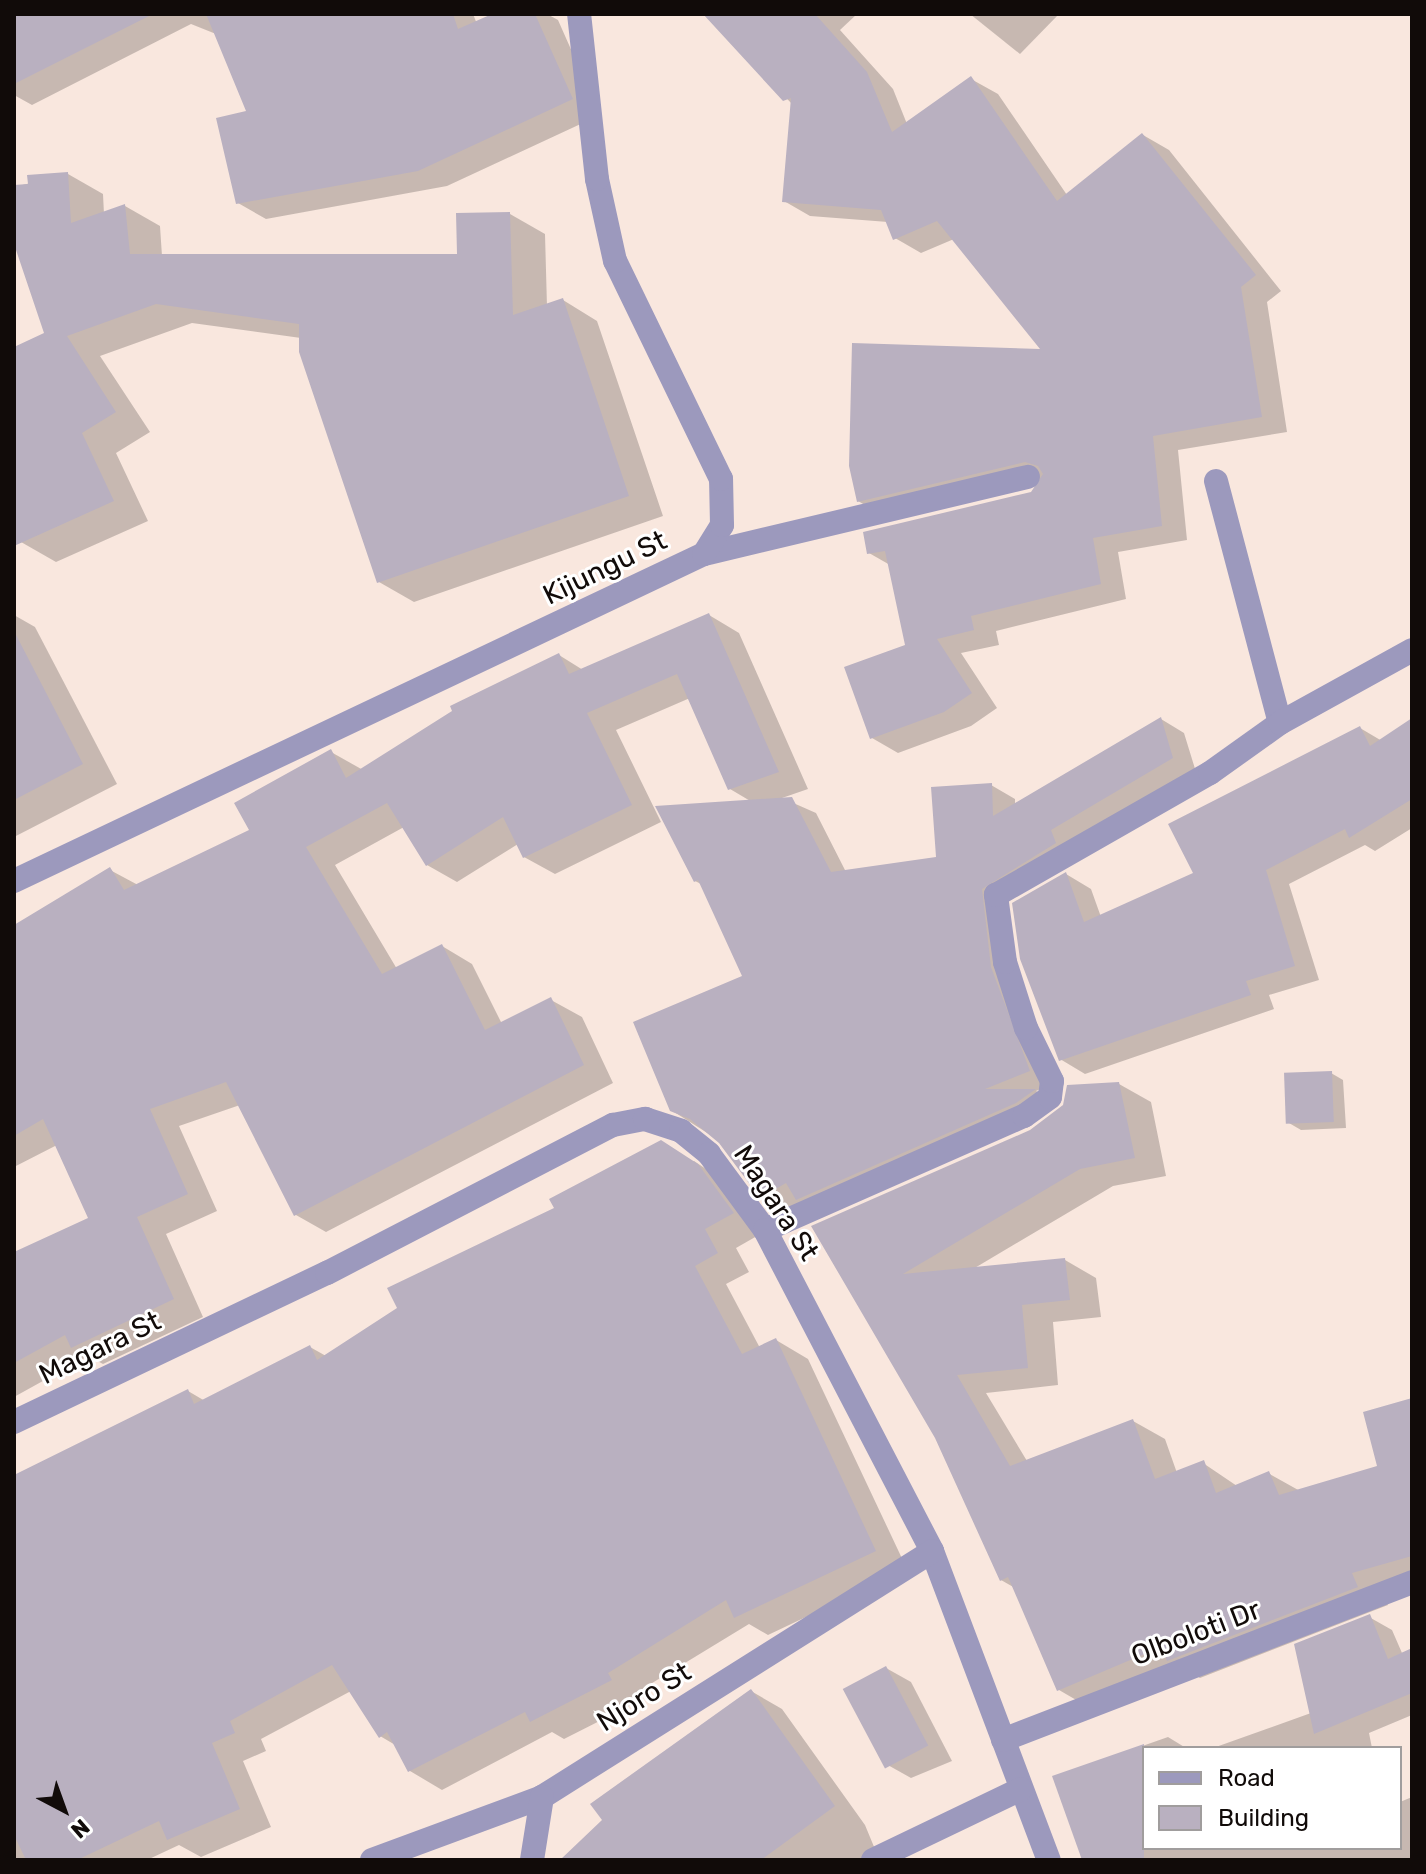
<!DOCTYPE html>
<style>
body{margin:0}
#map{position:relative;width:1426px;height:1874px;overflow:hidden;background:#f9e7de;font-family:Rubik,sans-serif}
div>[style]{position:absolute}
.shadow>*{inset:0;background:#0003}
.building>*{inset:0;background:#b9b0c0;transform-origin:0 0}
.street>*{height:24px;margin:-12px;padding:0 12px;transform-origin:12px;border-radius:12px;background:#9c99bd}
span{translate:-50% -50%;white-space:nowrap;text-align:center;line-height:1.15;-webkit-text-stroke:6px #fff;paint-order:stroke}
.street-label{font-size:28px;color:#110b09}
.frame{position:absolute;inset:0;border:16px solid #110b09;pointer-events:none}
.legend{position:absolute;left:1142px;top:1746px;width:260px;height:104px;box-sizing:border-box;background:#fff;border:2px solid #a09d9d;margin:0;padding:10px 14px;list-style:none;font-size:24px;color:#110b09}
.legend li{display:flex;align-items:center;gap:16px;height:40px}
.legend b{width:40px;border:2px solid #a09d9d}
.north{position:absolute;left:24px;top:1770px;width:80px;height:80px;-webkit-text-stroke:6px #fff;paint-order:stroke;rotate:139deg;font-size:22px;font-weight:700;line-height:32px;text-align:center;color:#110b09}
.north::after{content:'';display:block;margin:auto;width:28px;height:36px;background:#110b09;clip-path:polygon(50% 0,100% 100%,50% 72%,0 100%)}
</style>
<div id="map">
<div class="shadow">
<i style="clip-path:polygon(14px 14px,473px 14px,477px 24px,503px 14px,547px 14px,558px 20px,600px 115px,447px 186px,266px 219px,238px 203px,249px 113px,216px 34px,191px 24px,32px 105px,14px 95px)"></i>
<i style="clip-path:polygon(706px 14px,857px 14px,840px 30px,893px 89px,907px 124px,971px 79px,998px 94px,1067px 195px,1143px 135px,1169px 150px,1281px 291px,1267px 302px,1287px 432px,1178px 450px,1187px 540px,1118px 552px,1126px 599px,996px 631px,999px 645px,961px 653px,997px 708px,971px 726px,898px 753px,872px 738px,907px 646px,890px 565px,869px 553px,1033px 493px,1042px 479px,884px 516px,858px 501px,1045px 352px,954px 239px,921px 253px,895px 238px,888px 222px,810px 216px,784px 201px,792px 104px)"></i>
<i style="clip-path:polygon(970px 14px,1059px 14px,1020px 54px)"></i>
<i style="clip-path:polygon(68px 174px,103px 194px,104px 214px,125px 206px,160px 226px,162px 256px,459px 256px,510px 214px,545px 234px,547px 306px,563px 300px,597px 321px,663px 516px,414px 602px,379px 582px,301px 338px,192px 323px,100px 356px,150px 432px,116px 453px,148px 521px,56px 562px,21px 542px,14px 526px,14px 349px,46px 334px,14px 238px,14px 187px)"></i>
<i style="clip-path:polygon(14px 615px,35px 627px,117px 784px,14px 837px)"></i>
<i style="clip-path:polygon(709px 615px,739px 633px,808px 789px,782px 798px,816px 813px,846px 872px,938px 858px,991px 785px,1015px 799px,1015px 805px,1161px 719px,1184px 733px,1196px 772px,1006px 903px,1014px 982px,1053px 1084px,1036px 1091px,1058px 1104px,785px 1210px,761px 1196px,720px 1141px,671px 1110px,745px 978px,703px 885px,695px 881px,752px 802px,730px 789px,690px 698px,616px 730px,661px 822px,555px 874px,524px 857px,518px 844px,457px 882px,427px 865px,404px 827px,335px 865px,397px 969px,442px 946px,472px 964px,502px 1024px,551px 1000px,582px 1017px,613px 1083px,326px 1232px,296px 1215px,240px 1105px,179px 1126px,217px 1211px,166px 1234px,203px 1317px,103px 1364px,88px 1356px,14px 1397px,14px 1284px,91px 1219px,57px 1145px,14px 1167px,14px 939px,110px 870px,138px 885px,251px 831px,331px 752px,363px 770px,559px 655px,583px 670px)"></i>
<i style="clip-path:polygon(1412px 722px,1412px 828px,1375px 851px,1365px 845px,1289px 884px,1319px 980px,1269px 995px,1274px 1009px,1085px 1074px,1060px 1059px,1066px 874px,1091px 889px,1101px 917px,1196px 874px,1360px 728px,1382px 741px)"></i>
<i style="clip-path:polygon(1331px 1073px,1343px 1080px,1346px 1128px,1301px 1130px,1289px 1123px)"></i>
<i style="clip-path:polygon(1119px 1084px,1151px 1102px,1166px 1176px,1113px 1186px,973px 1269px,1065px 1260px,1096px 1278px,1101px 1317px,1053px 1322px,1058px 1385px,986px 1393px,1027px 1461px,1133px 1421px,1165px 1439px,1177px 1473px,1203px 1463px,1237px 1486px,1268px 1473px,1300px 1491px,1379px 1468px,1412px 1400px,1412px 1582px,1382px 1591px,1388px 1605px,1200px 1678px,1184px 1668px,1090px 1708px,1059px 1690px,1015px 1588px,1001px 1580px,937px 1437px,814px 1227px,1031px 1131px)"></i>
<i style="clip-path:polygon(694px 1161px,730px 1185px,764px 1232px,736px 1248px,749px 1272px,726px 1284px,760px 1348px,776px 1340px,808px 1359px,907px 1569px,768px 1635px,749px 1624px,639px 1691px,643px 1699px,564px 1739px,552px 1732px,442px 1790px,410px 1771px,397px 1746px,380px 1736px,351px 1691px,261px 1739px,266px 1751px,243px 1761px,271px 1827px,201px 1857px,179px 1845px,147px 1860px,14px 1860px,14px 1478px,188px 1391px,205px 1401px,310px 1347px,326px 1356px)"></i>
<i style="clip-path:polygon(1369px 1617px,1392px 1630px,1402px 1653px,1412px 1649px,1412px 1715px,1369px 1733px,1372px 1748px,1213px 1748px,1311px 1713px)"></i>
<i style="clip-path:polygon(886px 1668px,911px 1682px,952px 1761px,911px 1778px,886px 1764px)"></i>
<i style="clip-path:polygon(751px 1691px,782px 1709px,865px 1825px,877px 1854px,887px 1860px,562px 1860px)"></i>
<i style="clip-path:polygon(1168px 1737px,1186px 1748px,1144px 1748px,1144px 1848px,1400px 1848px,1400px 1802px,1412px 1797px,1412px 1860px,1085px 1860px,1054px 1777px)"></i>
</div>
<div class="building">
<i style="clip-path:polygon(14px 14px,153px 14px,14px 84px)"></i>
<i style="clip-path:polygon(206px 14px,453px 14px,458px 29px,492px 14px,535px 14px,573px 99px,418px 171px,236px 204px,216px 118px,246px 111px)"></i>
<i style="clip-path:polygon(703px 14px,815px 14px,867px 72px,892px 132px,971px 76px,1057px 201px,1142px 133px,1256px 275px,1241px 287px,1262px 417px,1153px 436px,1162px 526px,1093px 538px,1101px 584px,971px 616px,974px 630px,937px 639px,972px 693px,944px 712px,870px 739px,844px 667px,905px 645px,885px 551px,867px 554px,863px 532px,1031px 492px,1043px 474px,1038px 466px,1025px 462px,857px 502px,849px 466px,852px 343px,1040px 349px,937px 221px,893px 240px,881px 210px,782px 202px,791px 98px,783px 101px)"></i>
<i style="clip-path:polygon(68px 172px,71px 223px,125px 204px,130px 254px,457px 254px,456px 213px,510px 212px,513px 315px,563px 298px,629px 496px,377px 583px,299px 352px,299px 324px,156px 304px,67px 336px,116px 412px,82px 433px,114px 501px,14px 546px,14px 347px,44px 333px,14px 244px,14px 185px,28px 184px,27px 175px)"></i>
<i style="clip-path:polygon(709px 613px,779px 772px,728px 790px,677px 674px,587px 713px,632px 805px,523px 858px,503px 817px,426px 866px,387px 803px,306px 847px,382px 974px,442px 944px,485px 1030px,551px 997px,584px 1065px,294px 1216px,226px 1082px,150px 1109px,188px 1194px,137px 1217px,174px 1299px,71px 1348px,65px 1335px,14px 1363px,14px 1252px,88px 1218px,43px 1119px,14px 1136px,14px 925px,110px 867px,124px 890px,249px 830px,234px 803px,331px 749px,346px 778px,452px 711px,450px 706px,559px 653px,569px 674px)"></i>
<i style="clip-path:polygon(14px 631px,83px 764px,14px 800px)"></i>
<i style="clip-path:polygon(1161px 717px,1173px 758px,1051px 830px,1056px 843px,982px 889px,991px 967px,1030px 1071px,985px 1089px,1036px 1089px,1016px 1103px,796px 1200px,786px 1183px,760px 1198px,719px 1143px,690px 1119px,670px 1111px,633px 1022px,742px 976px,698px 880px,694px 882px,655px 806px,792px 797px,831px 872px,936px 857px,931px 787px,992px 783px,993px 816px)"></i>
<i style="clip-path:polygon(1412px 718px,1412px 799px,1349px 838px,1345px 829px,1266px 870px,1295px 966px,1246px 981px,1251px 995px,1059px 1061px,1020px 959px,1012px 903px,1066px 872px,1084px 922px,1193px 873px,1168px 824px,1360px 726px,1370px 746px)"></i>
<i style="left:1332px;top:1071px;width:51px;height:48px;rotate:88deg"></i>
<i style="clip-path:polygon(1119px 1082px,1135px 1158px,1080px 1169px,903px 1274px,1065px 1258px,1070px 1300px,1022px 1305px,1028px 1368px,957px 1375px,1010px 1466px,1133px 1419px,1155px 1479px,1204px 1460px,1216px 1493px,1269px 1471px,1279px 1495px,1377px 1466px,1363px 1412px,1412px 1398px,1412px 1556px,1352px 1573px,1358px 1587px,1167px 1661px,1161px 1647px,1057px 1691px,1008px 1577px,1000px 1581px,935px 1438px,811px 1226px,1030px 1130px,1063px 1105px,1067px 1085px)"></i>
<i style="clip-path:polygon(661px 1140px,698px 1164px,734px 1213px,705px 1229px,718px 1253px,695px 1266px,742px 1354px,776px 1338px,876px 1551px,734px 1618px,726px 1600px,608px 1673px,612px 1680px,530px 1722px,525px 1712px,408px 1772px,387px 1732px,379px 1738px,332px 1665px,230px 1721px,235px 1733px,212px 1743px,240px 1809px,167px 1840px,159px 1821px,77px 1860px,26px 1860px,14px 1835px,14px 1475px,188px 1389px,194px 1404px,310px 1345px,317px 1360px,397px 1308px,387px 1288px,554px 1208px,549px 1199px)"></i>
<i style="clip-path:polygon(1370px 1614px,1388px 1659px,1412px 1648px,1412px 1693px,1314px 1734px,1294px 1644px)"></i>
<i style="left:886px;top:1666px;width:90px;height:49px;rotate:62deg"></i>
<i style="clip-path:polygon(751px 1689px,835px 1806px,761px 1860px,560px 1860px,602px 1820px,590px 1804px)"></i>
<i style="clip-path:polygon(1144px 1744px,1144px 1860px,1082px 1860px,1052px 1776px)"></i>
</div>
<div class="street">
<i style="left:1216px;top:481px;width:250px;rotate:75.2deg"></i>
<i style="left:704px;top:554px;width:333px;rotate:-13.4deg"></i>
<i style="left:14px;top:881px;width:764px;rotate:-25.36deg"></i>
<i style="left:704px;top:554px;width:34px;rotate:-58deg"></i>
<i style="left:722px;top:525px;width:46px;rotate:-91.2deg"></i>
<i style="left:721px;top:479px;width:242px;rotate:-115.9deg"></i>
<i style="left:615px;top:261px;width:84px;rotate:-102.4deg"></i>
<i style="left:597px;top:179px;width:166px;rotate:-96.2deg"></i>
<i style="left:765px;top:1230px;width:283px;rotate:-23.8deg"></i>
<i style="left:1024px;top:1116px;width:32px;rotate:-36deg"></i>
<i style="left:1050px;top:1097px;width:16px;rotate:-83deg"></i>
<i style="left:1052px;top:1081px;width:59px;rotate:-116.1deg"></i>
<i style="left:1026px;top:1028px;width:69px;rotate:-107.7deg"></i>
<i style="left:1005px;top:962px;width:68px;rotate:-97.7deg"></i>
<i style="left:996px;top:895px;width:246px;rotate:-29.7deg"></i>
<i style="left:1210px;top:773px;width:86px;rotate:-35.5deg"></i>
<i style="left:1280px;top:723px;width:151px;rotate:-28.9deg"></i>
<i style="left:14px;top:1422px;width:347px;rotate:-25.5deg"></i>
<i style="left:327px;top:1273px;width:322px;rotate:-27.4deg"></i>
<i style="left:613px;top:1125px;width:33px;rotate:-11deg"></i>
<i style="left:645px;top:1119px;width:38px;rotate:18deg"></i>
<i style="left:681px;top:1131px;width:36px;rotate:39deg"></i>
<i style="left:709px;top:1154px;width:94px;rotate:53.6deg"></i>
<i style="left:765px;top:1230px;width:362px;rotate:62.5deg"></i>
<i style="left:932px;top:1551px;width:330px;rotate:69.3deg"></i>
<i style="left:1003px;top:1740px;width:438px;rotate:-21.1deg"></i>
<i style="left:372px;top:1860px;width:181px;rotate:-20.3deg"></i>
<i style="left:542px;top:1797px;width:461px;rotate:-32.2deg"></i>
<i style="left:532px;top:1860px;width:64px;rotate:-81deg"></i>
<i style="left:873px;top:1860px;width:164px;rotate:-25.6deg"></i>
</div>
<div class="street-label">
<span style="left:605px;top:568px;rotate:-26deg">Kijungu St</span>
<span style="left:776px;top:1203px;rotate:57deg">Magara St</span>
<span style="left:100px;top:1348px;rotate:-26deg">Magara St</span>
<span style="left:1196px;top:1633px;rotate:-21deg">Olboloti Dr</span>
<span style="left:644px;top:1697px;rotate:-32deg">Njoro St</span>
</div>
<div class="frame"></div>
<ul class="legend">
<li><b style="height:10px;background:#9c99bd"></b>Road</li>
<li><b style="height:22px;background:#b9b0c0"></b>Building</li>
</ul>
<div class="north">N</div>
</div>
